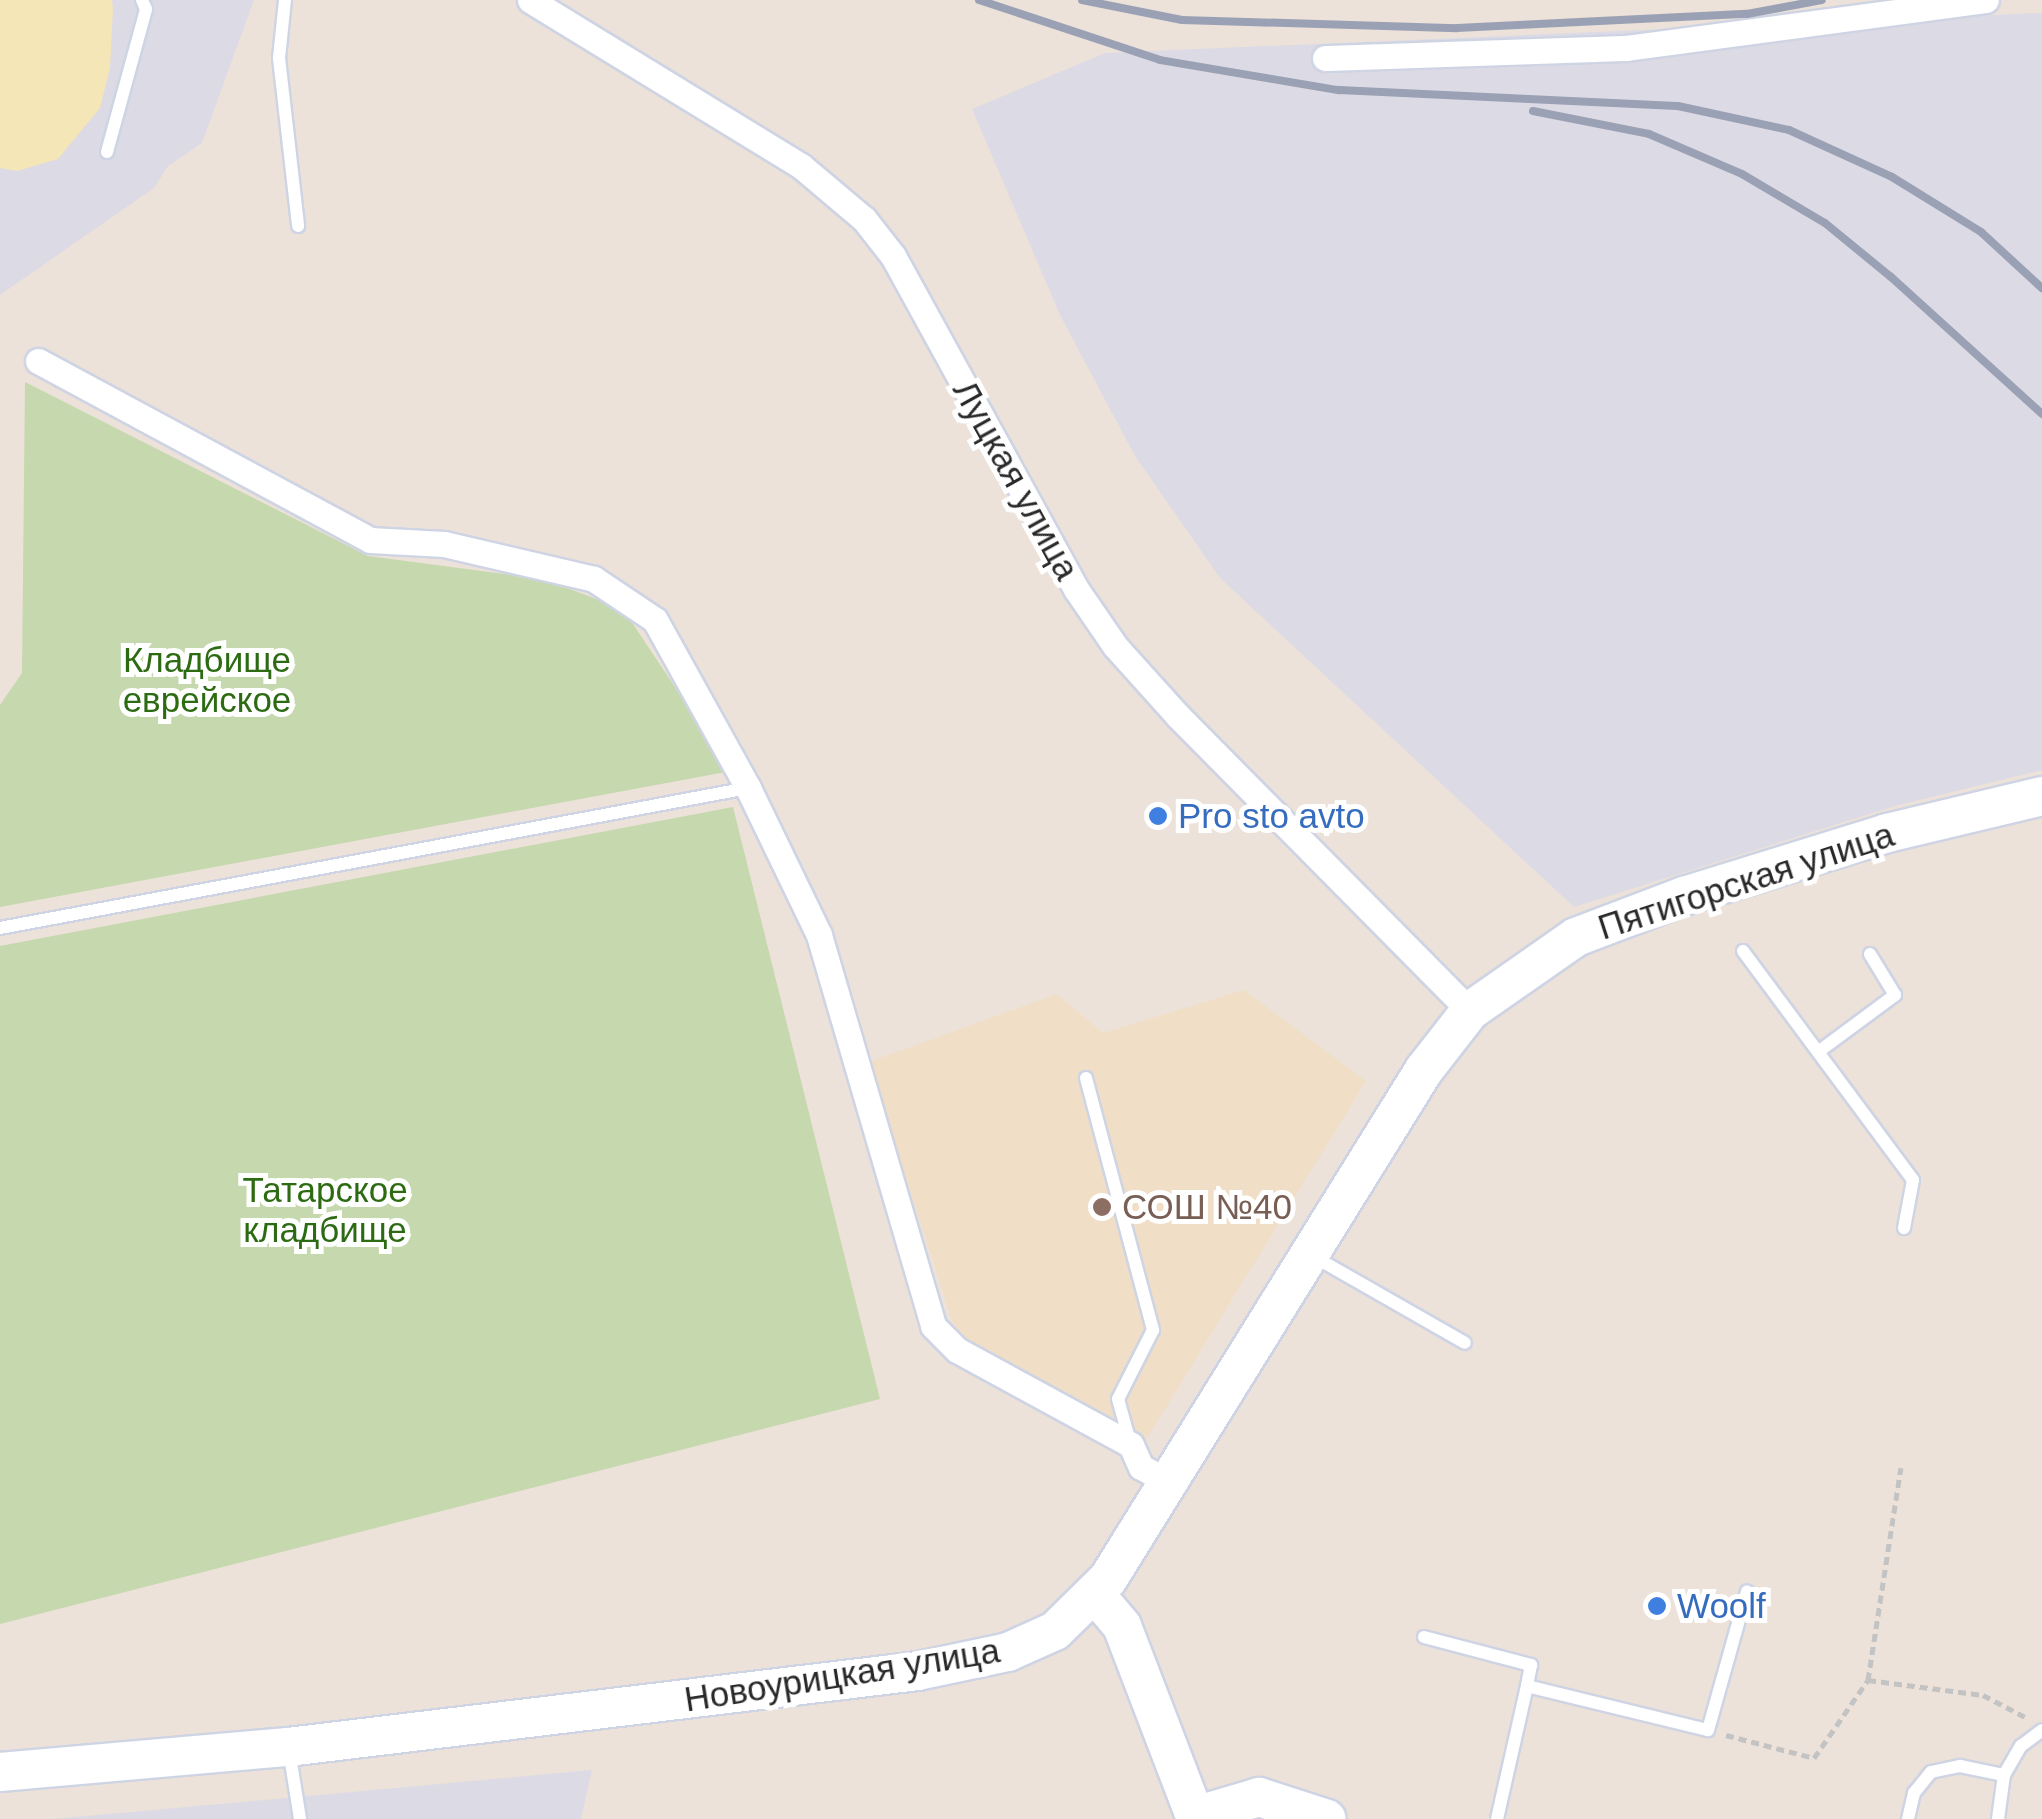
<!DOCTYPE html>
<html>
<head>
<meta charset="utf-8">
<style>
	body { margin:0 }
	#map { position:relative; width:2042px; height:1819px; overflow:hidden; background:#ece2d9; font-family:Helvetica,sans-serif }
	div>[style] { position:absolute }
	[style*='--x'] { left:calc(var(--x)*1px); top:calc(var(--y)*1px); width:calc(var(--w)*1px); rotate:calc(var(--a)*1deg) }
	.industrial>* { inset:0; background:#dcdae4 }
	.education>* { inset:0; background:#f0dfc6 }
	.sand>* { inset:0; background:#f5e6b8 }
	.cemetery>* { inset:0; background:#c6d8ae }
	.path>* { height:5px; margin-top:-2.5px; transform-origin:0; background:repeating-linear-gradient(90deg,#c3c3c3 0 8px,transparent 0 13px) }
	.roads { filter:drop-shadow(2px 0 #ced4e3) drop-shadow(-2px 0 #ced4e3) drop-shadow(0 2px #ced4e3) drop-shadow(0 -2px #ced4e3) }
	.service>* { height:12px; margin:-6px; padding:0 6px; transform-origin:6px; border-radius:6px; background:#fff }
	.minor>* { height:25px; margin:-12.5px; padding:0 12.5px; transform-origin:12.5px; border-radius:12.5px; background:#fff }
	.secondary>* { height:38px; margin:-19px; padding:0 19px; transform-origin:19px; border-radius:19px; background:#fff }
	.rail>* { height:8px; margin:-4px; padding:0 4px; transform-origin:4px; border-radius:4px; background:#9ba1b5 }
	.dots>* { width:28px; height:28px; translate:-50% -50%; box-sizing:border-box; border:5px solid #fff; border-radius:50% }
	span { translate:-50% -50%; white-space:nowrap; text-align:center; line-height:1.15; -webkit-text-stroke:10px #fff; paint-order:stroke }
	.street-label { font-size:35px; color:#292929 }
	.park-label { font-size:35px; color:#2d6b13 }
	.shop-label { font-size:35px; color:#366cbe }
	.left { translate:0 -50%; text-align:left }
	.education-label { font-size:35px; color:#785e54 }
</style>
</head>
<body>
<div id="map">
	<div class="industrial">
		<div style="clip-path:polygon(0 0,254px 0,202px 143px,168px 166px,154px 188px,0 295px)"></div>
		<div style="clip-path:polygon(2042px 13px,2042px 770px,1895px 806px,1574px 907px,1220px 578px,1135px 456px,1060px 315px,972px 109px,1105px 53px)"></div>
		<div style="clip-path:polygon(592px 1770px,581px 1819px,53px 1819px,297px 1797px)"></div>
	</div>
	<div class="education">
		<div style="clip-path:polygon(1244px 990px,1366px 1081px,1146px 1440px,956px 1333px,869px 1062px,1057px 994px,1103px 1033px)"></div>
	</div>
	<div class="sand">
		<div style="clip-path:polygon(0 0,112px 0,113px 9px,110px 68px,100px 108px,58px 159px,17px 171px,0 168px)"></div>
	</div>
	<div class="cemetery">
		<div style="clip-path:polygon(25px 382px,368px 556px,543px 579px,623px 609px,731px 771px,0 907px,0 705px,22px 673px)"></div>
		<div style="clip-path:polygon(733px 807px,880px 1399px,0 1624px,0 946px)"></div>
	</div>
	<div class="path">
		<div style="--x:1868;--y:1680;--w:215;--a:-81.2"></div>
		<div style="--x:1726;--y:1735;--w:91;--a:14.6"></div>
		<div style="--x:1814;--y:1758;--w:95;--a:-55.3"></div>
		<div style="--x:1868;--y:1680;--w:116;--a:7.4"></div>
		<div style="--x:1983;--y:1695;--w:47;--a:27.6"></div>
	</div>
	<div class="roads">
		<div class="service">
			<div style="--x:285;--y:0;--w:58;--a:95.9"></div>
			<div style="--x:279;--y:58;--w:169;--a:83.5"></div>
			<div style="--x:107;--y:152;--w:148;--a:-74.7"></div>
			<div style="--x:146;--y:9;--w:10;--a:-114"></div>
			<div style="--x:0;--y:928;--w:761;--a:-10.6"></div>
			<div style="--x:1743;--y:951;--w:285;--a:53.4"></div>
			<div style="--x:1913;--y:1180;--w:49;--a:100.6"></div>
			<div style="--x:1818;--y:1052;--w:96;--a:-36.5"></div>
			<div style="--x:1895;--y:995;--w:48;--a:-121.4"></div>
			<div style="--x:1086;--y:1078;--w:261;--a:75.1"></div>
			<div style="--x:1153;--y:1330;--w:77;--a:116.9"></div>
			<div style="--x:1118;--y:1399;--w:45;--a:74.4"></div>
			<div style="--x:1311;--y:1255;--w:177;--a:29.7"></div>
			<div style="--x:1424;--y:1637;--w:111;--a:14.7"></div>
			<div style="--x:1531;--y:1665;--w:21;--a:101"></div>
			<div style="--x:289;--y:1750;--w:70;--a:80.9"></div>
			<div style="--x:2004;--y:1775;--w:34;--a:-60"></div>
			<div style="--x:2021;--y:1746;--w:26;--a:-37"></div>
			<div style="--x:1497;--y:1819;--w:136;--a:-77.3"></div>
			<div style="--x:1527;--y:1686;--w:186;--a:13.7"></div>
			<div style="--x:1708;--y:1730;--w:144;--a:-74.3"></div>
			<div style="--x:1908;--y:1819;--w:27;--a:-77"></div>
			<div style="--x:1914;--y:1793;--w:27;--a:-51"></div>
			<div style="--x:1931;--y:1772;--w:30;--a:-12"></div>
			<div style="--x:1960;--y:1766;--w:45;--a:11.6"></div>
			<div style="--x:2004;--y:1775;--w:44;--a:97.8"></div>
		</div>
		<div class="minor">
			<div style="--x:530;--y:0;--w:318;--a:31.5"></div>
			<div style="--x:801;--y:166;--w:82;--a:40.1"></div>
			<div style="--x:864;--y:219;--w:47;--a:51.9"></div>
			<div style="--x:893;--y:256;--w:380;--a:61.2"></div>
			<div style="--x:1076;--y:589;--w:69;--a:55.6"></div>
			<div style="--x:1115;--y:646;--w:94;--a:48"></div>
			<div style="--x:1178;--y:716;--w:415;--a:45.3"></div>
			<div style="--x:1325;--y:58;--w:301;--a:-1.9"></div>
			<div style="--x:1626;--y:48;--w:363;--a:-7.6"></div>
			<div style="--x:38;--y:361;--w:377;--a:28.3"></div>
			<div style="--x:370;--y:540;--w:74;--a:3.1"></div>
			<div style="--x:444;--y:544;--w:154;--a:13.1"></div>
			<div style="--x:594;--y:579;--w:73;--a:33.9"></div>
			<div style="--x:655;--y:620;--w:192;--a:61"></div>
			<div style="--x:748;--y:788;--w:163;--a:64.2"></div>
			<div style="--x:819;--y:935;--w:407;--a:73.7"></div>
			<div style="--x:933;--y:1326;--w:34;--a:45"></div>
			<div style="--x:957;--y:1350;--w:198;--a:28.6"></div>
			<div style="--x:1131;--y:1445;--w:24;--a:66"></div>
			<div style="--x:1141;--y:1467;--w:34;--a:28"></div>
		</div>
		<div class="secondary">
			<div style="--x:1095;--y:1594;--w:42;--a:49.8"></div>
			<div style="--x:1122;--y:1626;--w:204;--a:69"></div>
			<div style="--x:1195;--y:1816;--w:67;--a:-16.5"></div>
			<div style="--x:1259;--y:1797;--w:71;--a:17.9"></div>
			<div style="--x:0;--y:1772;--w:289;--a:-5"></div>
			<div style="--x:288;--y:1747;--w:635;--a:-6.88"></div>
			<div style="--x:918;--y:1671;--w:92;--a:-11.9"></div>
			<div style="--x:1008;--y:1652;--w:51;--a:-24.1"></div>
			<div style="--x:1055;--y:1631;--w:74;--a:-44.5"></div>
			<div style="--x:1108;--y:1579;--w:599;--a:-58.17"></div>
			<div style="--x:1424;--y:1070;--w:75;--a:-52.1"></div>
			<div style="--x:1470;--y:1011;--w:129;--a:-34.9"></div>
			<div style="--x:1576;--y:937;--w:116;--a:-20.8"></div>
			<div style="--x:1684;--y:896;--w:213;--a:-17.2"></div>
			<div style="--x:1887;--y:833;--w:159;--a:-13.4"></div>
		</div>
	</div>
	<div class="rail">
		<div style="--x:979;--y:0;--w:191;--a:18.3"></div>
		<div style="--x:1160;--y:60;--w:181;--a:9.6"></div>
		<div style="--x:1338;--y:90;--w:340;--a:2.7"></div>
		<div style="--x:1678;--y:106;--w:114;--a:12.2"></div>
		<div style="--x:1789;--y:130;--w:113;--a:24.5"></div>
		<div style="--x:1892;--y:177;--w:105;--a:31.7"></div>
		<div style="--x:1981;--y:232;--w:83;--a:42.6"></div>
		<div style="--x:1082;--y:0;--w:102;--a:11.3"></div>
		<div style="--x:1182;--y:20;--w:275;--a:1.7"></div>
		<div style="--x:1457;--y:28;--w:290;--a:-2.8"></div>
		<div style="--x:1747;--y:14;--w:76;--a:-10.6"></div>
		<div style="--x:1533;--y:111;--w:118;--a:11.2"></div>
		<div style="--x:1649;--y:134;--w:101;--a:23.3"></div>
		<div style="--x:1742;--y:174;--w:96;--a:30.6"></div>
		<div style="--x:1825;--y:223;--w:85;--a:39.3"></div>
		<div style="--x:1891;--y:277;--w:204;--a:42.2"></div>
	</div>
	<div class="dots">
		<div style="left:1158px;top:816px;background:#3f7fe0"></div>
		<div style="left:1102px;top:1207px;background:#8d6e63"></div>
		<div style="left:1657px;top:1606px;background:#3f7fe0"></div>
	</div>
	<div class="street-label">
		<span style="left:1016px;top:480px;rotate:61deg">Луцкая улица</span>
		<span style="left:1746px;top:881px;rotate:-18deg">Пятигорская улица</span>
		<span style="left:842px;top:1675px;rotate:-9deg">Новоурицкая улица</span>
	</div>
	<div class="park-label">
		<span style="left:207px;top:680px">Кладбище<br>еврейское</span>
		<span style="left:325px;top:1210px">Татарское<br>кладбище</span>
	</div>
	<div class="shop-label">
		<span class="left" style="left:1178px;top:816px">Pro sto avto</span>
		<span class="left" style="left:1677px;top:1606px">Woolf</span>
	</div>
	<div class="education-label">
		<span class="left" style="left:1122px;top:1207px">СОШ №40</span>
	</div>
</div>
</body>
</html>
